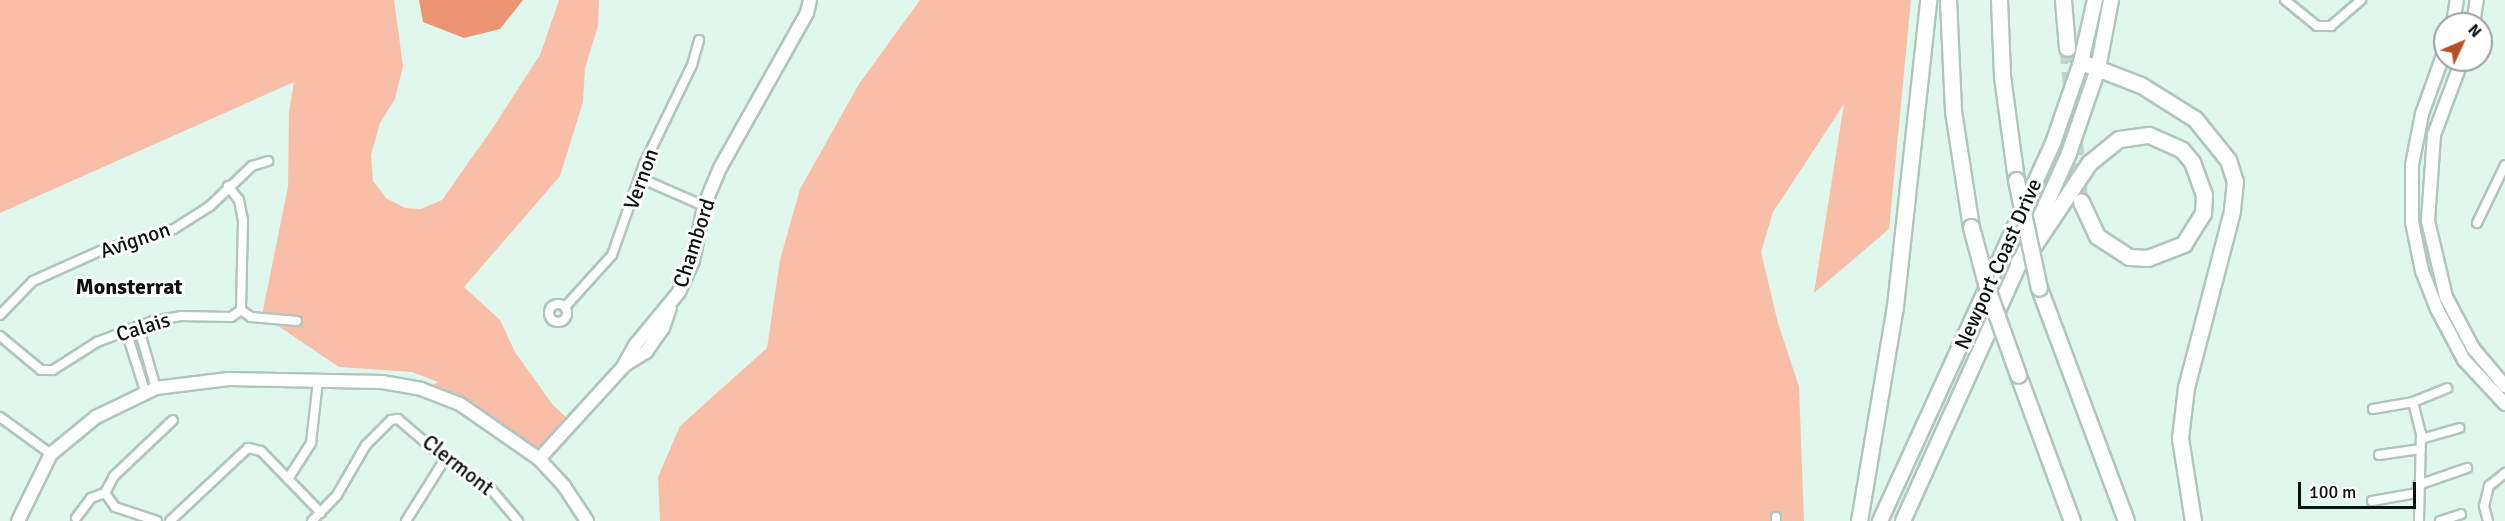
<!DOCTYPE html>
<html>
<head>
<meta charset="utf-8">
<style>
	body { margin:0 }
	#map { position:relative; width:2505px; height:521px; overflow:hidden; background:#e0f7ed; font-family:Signika,sans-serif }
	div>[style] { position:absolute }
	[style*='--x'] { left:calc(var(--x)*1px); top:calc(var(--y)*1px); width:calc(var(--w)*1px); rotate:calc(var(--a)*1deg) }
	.green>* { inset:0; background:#f9bea7 }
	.water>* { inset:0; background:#ed9472 }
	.highway-tunnel>* { height:15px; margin-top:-7.5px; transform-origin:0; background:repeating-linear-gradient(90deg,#c0d5cc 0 15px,transparent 0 23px) }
	.roads { filter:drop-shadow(2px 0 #b0c6bd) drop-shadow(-2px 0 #b0c6bd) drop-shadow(0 2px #b0c6bd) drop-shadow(0 -2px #b0c6bd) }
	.street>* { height:8px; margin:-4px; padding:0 4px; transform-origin:4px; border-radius:4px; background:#fff }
	.street>.ring { margin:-4px; padding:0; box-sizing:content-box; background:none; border:8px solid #fff; border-radius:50% }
	.secondary>* { height:12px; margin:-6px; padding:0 6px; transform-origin:6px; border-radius:6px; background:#fff }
	.primary>* { height:14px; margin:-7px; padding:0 7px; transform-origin:7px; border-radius:7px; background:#fff }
	.highway>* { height:15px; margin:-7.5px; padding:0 7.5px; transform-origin:7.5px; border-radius:7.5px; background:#fff }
	.bridges { filter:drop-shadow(2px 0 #b0c6bd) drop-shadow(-2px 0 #b0c6bd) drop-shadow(0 2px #b0c6bd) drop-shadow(0 -2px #b0c6bd) }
	.highway-bridge>* { height:15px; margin:-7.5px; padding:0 7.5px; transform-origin:7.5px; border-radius:7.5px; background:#fff }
	span { translate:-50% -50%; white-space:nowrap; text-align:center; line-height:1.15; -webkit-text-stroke:6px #fff; paint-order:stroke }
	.street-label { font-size:21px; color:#0a120f }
	.neighbourhood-label { font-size:22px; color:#0a120f; font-weight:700 }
	.north { position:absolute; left:2433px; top:12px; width:60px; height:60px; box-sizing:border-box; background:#fff; border:2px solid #9da09f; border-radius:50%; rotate:46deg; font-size:16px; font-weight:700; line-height:24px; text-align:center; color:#0a120f }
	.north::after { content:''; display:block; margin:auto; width:21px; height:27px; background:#b75125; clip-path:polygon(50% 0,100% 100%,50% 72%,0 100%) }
	.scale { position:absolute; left:2298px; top:482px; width:118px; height:27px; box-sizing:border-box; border:3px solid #0a120f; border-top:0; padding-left:8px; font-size:18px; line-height:21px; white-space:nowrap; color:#0a120f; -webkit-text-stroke:4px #fff; paint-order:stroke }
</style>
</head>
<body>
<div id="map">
	<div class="green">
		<div style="clip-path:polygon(0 0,394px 0,403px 66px,395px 99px,380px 123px,371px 155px,373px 181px,386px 198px,405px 208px,421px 209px,442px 200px,490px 132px,540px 55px,559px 0,599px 0,598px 26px,585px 68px,583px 102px,560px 176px,464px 287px,500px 320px,515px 352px,552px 404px,568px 419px,537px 451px,471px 403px,431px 386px,438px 382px,412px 372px,339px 367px,262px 315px,288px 187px,289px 111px,294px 82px,0 213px)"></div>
		<div style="clip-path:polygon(920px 0,1911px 0,1889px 229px,1814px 293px,1844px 104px,1773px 212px,1761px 252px,1778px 323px,1799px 387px,1804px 521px,660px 521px,658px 477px,680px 426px,767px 348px,780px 260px,800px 189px,859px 84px)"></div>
	</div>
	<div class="water">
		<div style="clip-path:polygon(419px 0,523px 0,500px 29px,464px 38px,423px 22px)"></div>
	</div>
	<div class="highway-tunnel">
		<div style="--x:2067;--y:48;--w:155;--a:84.8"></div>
	</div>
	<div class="roads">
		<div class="street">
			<div style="--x:2285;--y:0;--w:41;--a:39.1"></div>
			<div style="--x:2317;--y:26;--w:14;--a:0"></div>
			<div style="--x:2331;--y:26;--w:40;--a:-41"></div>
			<div style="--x:640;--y:178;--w:70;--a:23.6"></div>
			<div style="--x:228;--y:186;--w:18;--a:52"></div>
			<div style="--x:239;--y:200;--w:20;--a:79"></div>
			<div style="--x:243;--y:220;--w:90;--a:91.3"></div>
			<div style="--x:2477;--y:223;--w:64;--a:-64.2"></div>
			<div class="ring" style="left:549px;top:304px;width:10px;height:10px"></div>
			<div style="--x:565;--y:307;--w:70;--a:-47.9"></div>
			<div style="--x:612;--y:255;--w:96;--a:-70.6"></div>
			<div style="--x:644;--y:164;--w:110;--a:-64.1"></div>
			<div style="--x:692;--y:65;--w:26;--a:-74"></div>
			<div style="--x:241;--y:310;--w:12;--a:35"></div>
			<div style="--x:251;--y:317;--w:46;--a:5"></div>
			<div style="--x:0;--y:315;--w:47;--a:-45.9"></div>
			<div style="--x:33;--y:281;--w:73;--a:-24.1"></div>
			<div style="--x:100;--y:251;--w:77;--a:-16.6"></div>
			<div style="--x:174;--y:229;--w:43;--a:-32.6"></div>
			<div style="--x:210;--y:206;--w:58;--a:-43.6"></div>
			<div style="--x:252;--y:166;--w:17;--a:-17"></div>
			<div style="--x:138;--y:326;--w:65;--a:73.8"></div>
			<div style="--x:126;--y:331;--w:63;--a:72.4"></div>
			<div style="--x:0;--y:336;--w:53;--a:39.7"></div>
			<div style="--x:41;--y:370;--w:12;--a:0"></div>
			<div style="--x:53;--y:370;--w:52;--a:-32.5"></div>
			<div style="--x:97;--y:342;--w:60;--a:-20.6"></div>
			<div style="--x:153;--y:321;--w:28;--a:-10"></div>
			<div style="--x:181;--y:316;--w:50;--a:1.1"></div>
			<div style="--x:231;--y:317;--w:12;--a:-35"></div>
			<div style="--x:2413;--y:402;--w:32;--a:76"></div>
			<div style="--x:2421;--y:433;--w:88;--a:91.3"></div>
			<div style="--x:2373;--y:409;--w:41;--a:-9.9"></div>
			<div style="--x:2413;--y:402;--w:37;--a:-22"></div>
			<div style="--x:0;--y:417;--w:63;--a:36"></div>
			<div style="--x:2421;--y:439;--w:40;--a:-16"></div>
			<div style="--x:2379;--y:455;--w:42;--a:-8.1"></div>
			<div style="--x:288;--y:479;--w:43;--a:-57.4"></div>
			<div style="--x:311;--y:443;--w:62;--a:-83.6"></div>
			<div style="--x:2418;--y:485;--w:52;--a:-19.1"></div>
			<div style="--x:105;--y:493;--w:19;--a:-62"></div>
			<div style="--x:114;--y:476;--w:81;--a:-43.5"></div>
			<div style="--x:105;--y:493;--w:17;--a:54"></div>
			<div style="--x:115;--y:507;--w:44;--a:18.4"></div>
			<div style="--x:2372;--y:501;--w:46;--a:-10.1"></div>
			<div style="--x:76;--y:518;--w:25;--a:-53"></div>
			<div style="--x:91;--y:498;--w:15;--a:-20"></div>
			<div style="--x:170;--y:521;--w:107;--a:-43.1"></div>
			<div style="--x:248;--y:448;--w:13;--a:13"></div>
			<div style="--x:261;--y:451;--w:86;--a:45.9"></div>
			<div style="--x:312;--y:521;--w:36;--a:-46"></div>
			<div style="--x:337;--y:495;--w:58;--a:-59.9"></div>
			<div style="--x:366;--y:445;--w:35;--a:-45"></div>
			<div style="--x:391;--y:420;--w:7;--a:-8"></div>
			<div style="--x:398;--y:419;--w:62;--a:40.4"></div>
			<div style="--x:445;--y:459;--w:55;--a:33.1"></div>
			<div style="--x:491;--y:489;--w:42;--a:49.8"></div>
			<div style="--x:406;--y:521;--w:73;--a:-57.8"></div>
			<div style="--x:1776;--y:521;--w:4;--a:-90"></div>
			<div style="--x:2440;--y:521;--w:22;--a:-18"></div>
			<div style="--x:2488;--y:521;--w:16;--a:-105"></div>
			<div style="--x:2484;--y:506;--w:21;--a:-76"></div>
			<div style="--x:2489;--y:486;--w:21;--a:-39"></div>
		</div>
		<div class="secondary">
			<div style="--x:2453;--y:24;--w:24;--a:-81"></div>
			<div style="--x:2473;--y:24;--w:24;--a:-81"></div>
			<div style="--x:2445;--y:50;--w:68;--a:109.8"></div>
			<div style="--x:2422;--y:114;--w:52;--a:101.1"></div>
			<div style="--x:2412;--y:165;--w:57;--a:90"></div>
			<div style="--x:2412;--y:222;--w:50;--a:78.5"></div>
			<div style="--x:2422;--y:271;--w:41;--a:68.5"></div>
			<div style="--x:2437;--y:309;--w:58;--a:62.1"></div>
			<div style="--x:2464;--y:360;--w:60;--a:47"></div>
			<div style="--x:2462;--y:60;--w:80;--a:110.5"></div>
			<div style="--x:2434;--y:135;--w:86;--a:94"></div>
			<div style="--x:2428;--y:221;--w:78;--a:76.7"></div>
			<div style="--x:2446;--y:297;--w:58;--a:62.1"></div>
			<div style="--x:2473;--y:348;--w:50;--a:49.9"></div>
			<div style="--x:625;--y:365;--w:25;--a:-32"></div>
			<div style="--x:646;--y:352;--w:29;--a:-55"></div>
			<div style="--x:663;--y:328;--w:21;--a:-71"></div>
			<div style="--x:539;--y:459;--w:125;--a:-47.6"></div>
			<div style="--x:623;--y:367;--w:26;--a:-61"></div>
			<div style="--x:636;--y:344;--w:67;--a:-50.4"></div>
			<div style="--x:679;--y:292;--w:34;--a:-66"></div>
			<div style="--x:693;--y:261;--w:56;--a:-78.7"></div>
			<div style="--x:704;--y:206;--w:41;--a:-67.2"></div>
			<div style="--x:720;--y:168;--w:178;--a:-60.7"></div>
			<div style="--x:807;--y:13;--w:13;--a:-77"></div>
			<div style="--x:18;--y:521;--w:75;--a:-63.8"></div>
			<div style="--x:51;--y:454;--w:58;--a:-39.4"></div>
			<div style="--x:96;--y:417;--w:67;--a:-25.8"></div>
			<div style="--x:156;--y:388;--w:73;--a:-7.1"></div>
			<div style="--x:228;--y:379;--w:154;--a:1.1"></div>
			<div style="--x:382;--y:382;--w:40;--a:10"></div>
			<div style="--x:421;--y:389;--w:42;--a:21"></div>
			<div style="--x:460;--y:404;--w:96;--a:34.8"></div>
			<div style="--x:539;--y:459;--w:37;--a:47"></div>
			<div style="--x:564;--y:486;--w:42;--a:56.7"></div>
		</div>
		<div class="primary">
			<div style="--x:1880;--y:521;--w:416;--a:-65.4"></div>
			<div style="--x:2053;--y:143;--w:86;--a:-70.9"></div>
			<div style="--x:2081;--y:62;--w:64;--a:-77.3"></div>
			<div style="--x:1903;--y:521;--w:404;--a:-65.7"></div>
			<div style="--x:2069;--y:153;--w:89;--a:-71"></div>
			<div style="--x:2098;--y:69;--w:70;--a:-79.3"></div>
		</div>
		<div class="highway">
			<div style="--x:1948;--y:0;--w:111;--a:87.4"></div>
			<div style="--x:1953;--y:111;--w:117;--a:81.2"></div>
			<div style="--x:1999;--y:0;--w:76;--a:87.7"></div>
			<div style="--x:2002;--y:76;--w:105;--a:82.3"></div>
			<div style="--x:2063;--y:0;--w:48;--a:85.2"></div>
			<div style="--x:2081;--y:62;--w:64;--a:21"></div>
			<div style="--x:2141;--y:85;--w:64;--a:32.2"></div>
			<div style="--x:2195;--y:119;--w:53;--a:51.2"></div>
			<div style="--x:2228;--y:160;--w:22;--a:72"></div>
			<div style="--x:2235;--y:181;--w:30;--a:96"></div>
			<div style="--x:2232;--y:211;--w:182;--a:104.6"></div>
			<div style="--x:2186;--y:387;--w:51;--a:96.7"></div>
			<div style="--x:2180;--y:438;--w:84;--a:81.1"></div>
			<div style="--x:2018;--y:262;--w:23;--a:-47"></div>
			<div style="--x:2034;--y:245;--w:99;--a:-56.1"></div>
			<div style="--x:2089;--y:163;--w:38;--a:-39"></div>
			<div style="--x:2119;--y:139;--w:30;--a:-8"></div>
			<div style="--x:2149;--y:135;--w:36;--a:24"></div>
			<div style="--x:2182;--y:150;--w:16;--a:50"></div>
			<div style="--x:2192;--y:162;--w:35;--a:70"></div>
			<div style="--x:2204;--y:195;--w:18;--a:93"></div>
			<div style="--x:2203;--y:213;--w:36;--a:122"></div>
			<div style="--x:2184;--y:244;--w:39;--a:159"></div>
			<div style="--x:2148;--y:258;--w:19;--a:-177"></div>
			<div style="--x:2129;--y:257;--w:38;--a:-147"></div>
			<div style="--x:2097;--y:236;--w:38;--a:-115"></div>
			<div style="--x:2039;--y:288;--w:249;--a:69.5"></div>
			<div style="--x:2018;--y:375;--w:156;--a:69.7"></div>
			<div style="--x:1859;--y:521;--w:218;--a:-80.5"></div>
			<div style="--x:1895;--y:306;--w:308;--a:-83.8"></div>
		</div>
	</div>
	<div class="bridges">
		<div class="highway-bridge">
			<div style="--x:2016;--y:180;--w:110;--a:78"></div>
			<div style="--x:1971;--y:227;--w:66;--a:75.1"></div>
			<div style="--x:1988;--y:291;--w:89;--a:70.3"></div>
		</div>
	</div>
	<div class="street-label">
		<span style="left:641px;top:179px;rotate:-70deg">Vernon</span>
		<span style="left:135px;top:240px;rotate:-19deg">Avignon</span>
		<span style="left:694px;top:243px;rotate:-72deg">Chambord</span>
		<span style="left:1998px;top:264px;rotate:-66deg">Newport Coast Drive</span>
		<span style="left:143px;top:327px;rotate:-17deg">Calais</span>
		<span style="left:458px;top:465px;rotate:38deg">Clermont</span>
	</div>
	<div class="neighbourhood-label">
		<span style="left:129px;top:287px">Monsterrat</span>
	</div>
	<div class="north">N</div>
	<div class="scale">100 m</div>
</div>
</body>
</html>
